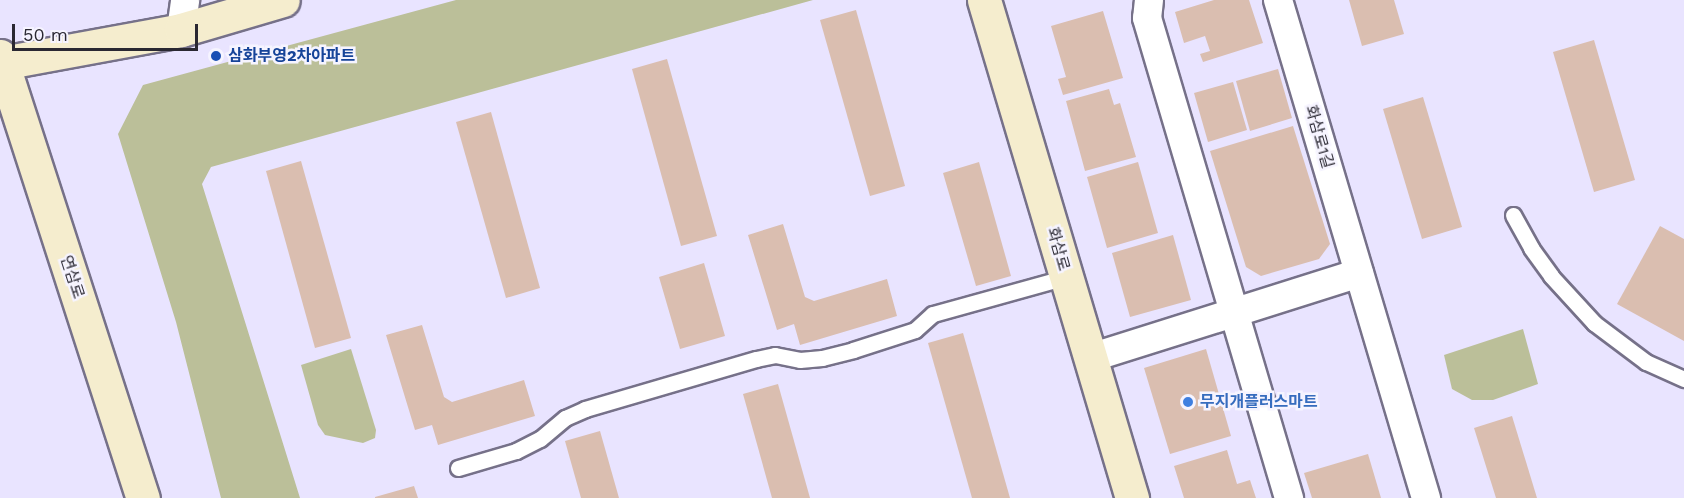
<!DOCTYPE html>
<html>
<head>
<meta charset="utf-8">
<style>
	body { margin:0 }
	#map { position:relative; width:1684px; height:498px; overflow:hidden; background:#e9e4ff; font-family:"Work Sans","Noto Sans KR",sans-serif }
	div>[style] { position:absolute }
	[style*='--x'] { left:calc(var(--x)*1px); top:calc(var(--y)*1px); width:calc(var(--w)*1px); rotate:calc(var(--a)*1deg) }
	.green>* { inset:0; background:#bbbf99 }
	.building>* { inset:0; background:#dabeb0 }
	.roads { filter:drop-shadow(2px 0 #767189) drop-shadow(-2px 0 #767189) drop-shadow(0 2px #767189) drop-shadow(0 -2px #767189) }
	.lane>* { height:15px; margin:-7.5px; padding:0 7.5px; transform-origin:7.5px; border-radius:7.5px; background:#fff }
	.street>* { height:28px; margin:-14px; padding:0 14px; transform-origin:14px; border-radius:14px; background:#fff }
	.secondary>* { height:33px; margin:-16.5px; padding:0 16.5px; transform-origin:16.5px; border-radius:16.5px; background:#f5edce }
	.dots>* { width:16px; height:16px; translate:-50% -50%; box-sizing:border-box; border:3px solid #f6f4ff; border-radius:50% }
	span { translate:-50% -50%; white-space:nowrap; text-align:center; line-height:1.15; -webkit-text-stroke:5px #f6f4ff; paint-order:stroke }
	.transit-label { font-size:16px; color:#164399; font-weight:700 }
	.left { translate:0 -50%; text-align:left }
	.street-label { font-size:16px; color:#2a2832 }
	.shop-label { font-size:16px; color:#366cbe; font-weight:700 }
	.scale { position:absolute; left:12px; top:24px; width:186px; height:27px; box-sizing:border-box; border:3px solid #2a2832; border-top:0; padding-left:8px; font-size:18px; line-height:21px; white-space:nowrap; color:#2a2832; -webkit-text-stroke:4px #f6f4ff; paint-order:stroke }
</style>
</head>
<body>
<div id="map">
	<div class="green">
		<div style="clip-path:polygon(456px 0,813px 0,211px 167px,202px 184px,300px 498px,221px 498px,176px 322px,118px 134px,143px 85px)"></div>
		<div style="clip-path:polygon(1523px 329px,1538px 384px,1493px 400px,1472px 400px,1452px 389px,1444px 355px)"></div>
		<div style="clip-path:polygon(351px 349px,376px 430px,375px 438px,363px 443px,325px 435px,318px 425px,301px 365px)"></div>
	</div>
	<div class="building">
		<div style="clip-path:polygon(1214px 0,1249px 0,1263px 43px,1203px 62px,1200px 54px,1210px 51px,1205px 36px,1184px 43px,1175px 12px)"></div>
		<div style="clip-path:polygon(1349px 0,1394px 0,1404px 34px,1362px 46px)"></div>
		<div style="clip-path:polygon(856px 10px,905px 186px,870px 196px,820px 20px)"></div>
		<div style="clip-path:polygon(1103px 11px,1123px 78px,1063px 95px,1058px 79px,1066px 77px,1051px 26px)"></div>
		<div style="clip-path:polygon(1594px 40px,1635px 180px,1594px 192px,1553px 52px)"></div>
		<div style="clip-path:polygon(667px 59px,717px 236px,681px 246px,632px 69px)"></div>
		<div style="clip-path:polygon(1278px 69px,1292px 118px,1250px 131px,1236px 81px)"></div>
		<div style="clip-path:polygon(1233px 82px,1247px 130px,1208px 142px,1194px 93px)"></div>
		<div style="clip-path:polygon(1109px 89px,1114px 105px,1120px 103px,1136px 157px,1085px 171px,1066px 101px)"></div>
		<div style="clip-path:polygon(1423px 97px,1462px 227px,1422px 239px,1383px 109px)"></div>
		<div style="clip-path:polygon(491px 112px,540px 288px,506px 298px,456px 122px)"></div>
		<div style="clip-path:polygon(1293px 126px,1330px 244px,1319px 259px,1261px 276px,1246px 267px,1210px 151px)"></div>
		<div style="clip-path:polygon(301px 161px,351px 338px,315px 348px,266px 171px)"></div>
		<div style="clip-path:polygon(979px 162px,1011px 276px,976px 286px,943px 173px)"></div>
		<div style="clip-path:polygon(1138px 162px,1158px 233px,1107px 248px,1087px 177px)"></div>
		<div style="clip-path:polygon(783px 224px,805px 297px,814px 301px,887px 279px,897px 316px,800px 345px,794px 324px,777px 330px,748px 235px)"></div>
		<div style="clip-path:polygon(1660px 226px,1684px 239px,1684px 341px,1617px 304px)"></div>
		<div style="clip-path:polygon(1173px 235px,1191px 300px,1130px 317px,1112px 253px)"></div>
		<div style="clip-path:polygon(704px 263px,725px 336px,680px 349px,659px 277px)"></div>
		<div style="clip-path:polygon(422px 325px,444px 397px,452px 402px,524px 380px,535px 416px,438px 445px,432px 425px,415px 430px,386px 335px)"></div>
		<div style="clip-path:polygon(963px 333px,1010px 498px,972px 498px,928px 343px)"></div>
		<div style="clip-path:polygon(1206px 349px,1231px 436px,1170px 454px,1144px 368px)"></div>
		<div style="clip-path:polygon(778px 384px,810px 498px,772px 498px,743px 394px)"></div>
		<div style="clip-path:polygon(1512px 416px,1537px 498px,1496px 498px,1474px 428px)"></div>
		<div style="clip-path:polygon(600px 431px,619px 498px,581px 498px,565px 441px)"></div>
		<div style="clip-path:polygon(1227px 450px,1237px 484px,1250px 480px,1256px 498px,1184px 498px,1174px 466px)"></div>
		<div style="clip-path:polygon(1368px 454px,1381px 498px,1312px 498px,1304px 473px)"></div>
		<div style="clip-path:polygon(414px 486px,418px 498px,375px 498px,375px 497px)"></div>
	</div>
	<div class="roads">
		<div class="lane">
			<div style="--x:1513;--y:215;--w:38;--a:61"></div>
			<div style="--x:1531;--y:248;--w:34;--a:54"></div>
			<div style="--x:1551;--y:276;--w:64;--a:47.5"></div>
			<div style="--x:1594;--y:323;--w:65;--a:36.9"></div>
			<div style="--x:1646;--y:362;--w:42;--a:24.1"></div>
			<div style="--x:458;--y:468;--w:60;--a:-16.3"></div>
			<div style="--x:516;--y:451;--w:27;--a:-27"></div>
			<div style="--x:540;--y:439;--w:33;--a:-40"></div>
			<div style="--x:565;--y:418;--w:22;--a:-24"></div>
			<div style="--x:585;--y:409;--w:178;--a:-16.3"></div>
			<div style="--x:756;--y:359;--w:19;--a:-12"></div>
			<div style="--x:775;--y:355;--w:25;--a:11"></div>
			<div style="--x:800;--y:360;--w:22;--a:-5"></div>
			<div style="--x:822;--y:358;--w:32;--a:-14"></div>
			<div style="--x:853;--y:350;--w:65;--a:-17.9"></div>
			<div style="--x:915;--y:330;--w:24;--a:-42"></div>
			<div style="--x:933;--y:314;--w:138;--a:-15.5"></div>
		</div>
		<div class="street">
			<div style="--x:1149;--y:0;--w:18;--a:96"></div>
			<div style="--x:1147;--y:18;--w:501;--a:73.52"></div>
			<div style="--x:1278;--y:0;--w:520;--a:73.45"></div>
			<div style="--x:181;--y:30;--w:30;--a:-82"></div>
			<div style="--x:1090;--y:358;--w:282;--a:-17.5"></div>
		</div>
		<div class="secondary">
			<div style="--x:984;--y:0;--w:520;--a:73.45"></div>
			<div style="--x:0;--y:56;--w:465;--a:72.1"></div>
			<div style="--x:2;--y:63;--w:182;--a:-10.4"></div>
			<div style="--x:181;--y:30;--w:106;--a:-16.4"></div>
		</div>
	</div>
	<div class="dots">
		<div style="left:216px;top:56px;background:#1a4fb4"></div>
		<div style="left:1188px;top:402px;background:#3f7fe0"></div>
	</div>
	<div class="transit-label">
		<span class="left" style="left:228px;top:56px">삼화부영2차아파트</span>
	</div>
	<div class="street-label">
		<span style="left:1319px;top:137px;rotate:74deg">화삼로1길</span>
		<span style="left:1058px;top:249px;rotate:74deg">화삼로</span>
		<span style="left:72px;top:277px;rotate:72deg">연삼로</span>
	</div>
	<div class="shop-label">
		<span class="left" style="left:1200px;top:402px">무지개플러스마트</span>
	</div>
	<div class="scale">50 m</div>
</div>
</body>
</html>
